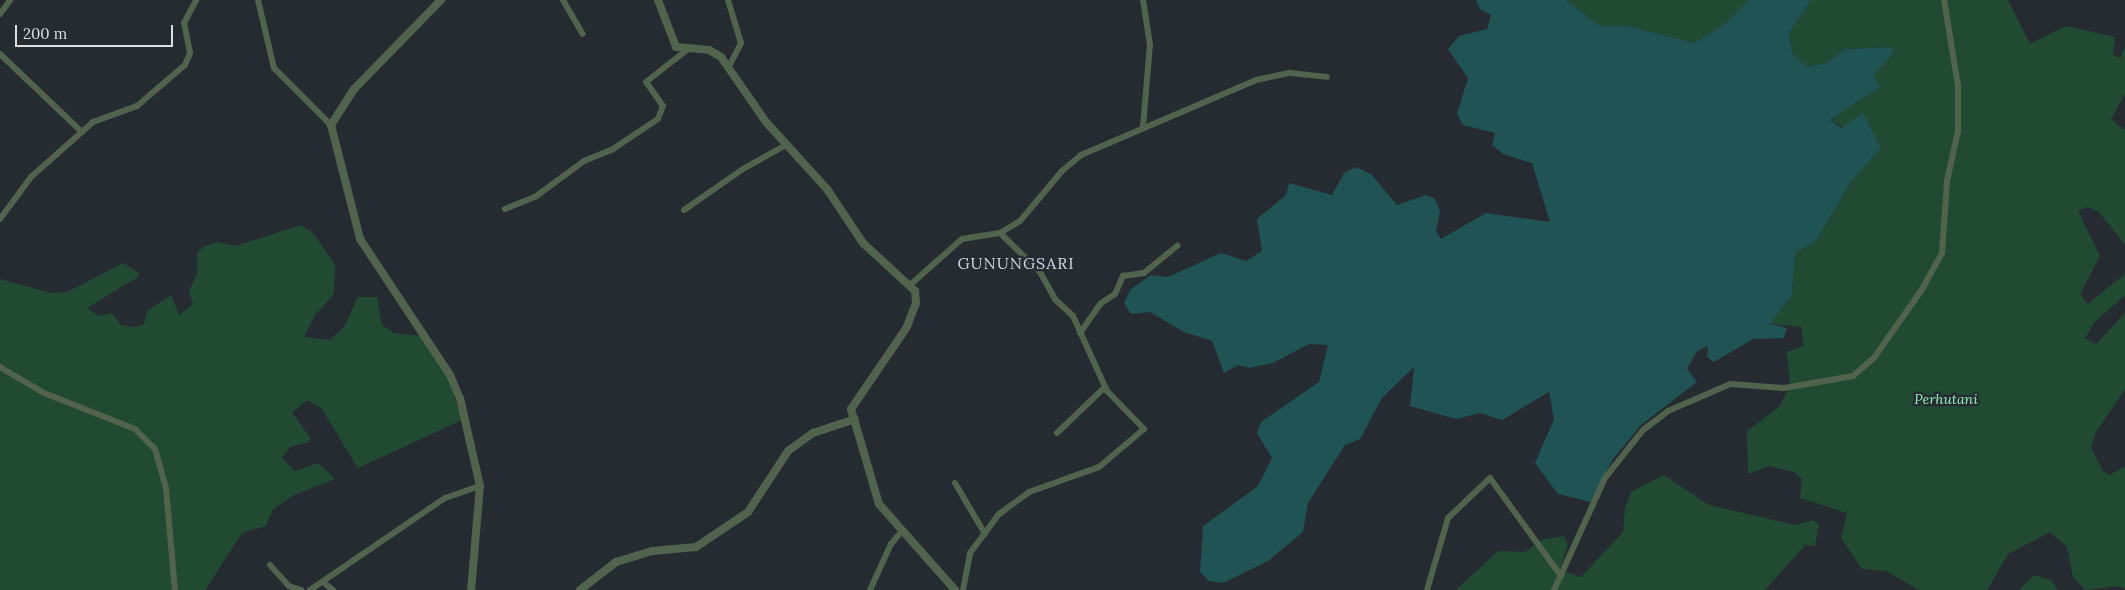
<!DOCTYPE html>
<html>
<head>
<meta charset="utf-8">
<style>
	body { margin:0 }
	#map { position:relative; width:2125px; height:590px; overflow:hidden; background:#252b30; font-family:Lora,serif }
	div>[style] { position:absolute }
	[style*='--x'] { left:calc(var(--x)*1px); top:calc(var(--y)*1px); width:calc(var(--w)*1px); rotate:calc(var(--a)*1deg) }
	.green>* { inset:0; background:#214a33 }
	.water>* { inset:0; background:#205354 }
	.minor>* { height:6px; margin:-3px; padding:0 3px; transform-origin:3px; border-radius:3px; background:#52634d }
	.tertiary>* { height:8px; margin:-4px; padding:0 4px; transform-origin:4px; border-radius:4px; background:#52634d }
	span { translate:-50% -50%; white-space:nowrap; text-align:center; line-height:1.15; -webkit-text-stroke:4.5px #252b30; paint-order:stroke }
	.park-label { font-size:14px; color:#94f2b9; font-style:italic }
	.quarter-label { font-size:16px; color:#d0d8df; letter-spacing:1px }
	.scale { position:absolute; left:15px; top:25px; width:158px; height:22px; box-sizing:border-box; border:2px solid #dbdfe2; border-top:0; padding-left:6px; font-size:15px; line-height:18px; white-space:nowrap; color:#dbdfe2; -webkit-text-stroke:4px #252b30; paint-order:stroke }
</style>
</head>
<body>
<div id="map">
	<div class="green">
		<div style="clip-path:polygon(1566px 0,1748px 0,1726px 23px,1694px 43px,1629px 26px,1600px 26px)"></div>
		<div style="clip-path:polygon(1811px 0,2008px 0,2030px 44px,2066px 26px,2115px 37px,2113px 55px,2120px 58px,2125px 47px,2125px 94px,2111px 119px,2125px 130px,2125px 245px,2099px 212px,2087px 207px,2078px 211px,2100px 256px,2080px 294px,2088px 304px,2125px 274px,2125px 295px,2094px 323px,2085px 338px,2096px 344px,2125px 313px,2125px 389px,2096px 432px,2091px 448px,2103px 471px,2110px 475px,2125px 466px,2125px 589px,2118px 586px,2085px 590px,2073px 577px,2067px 547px,2050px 532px,2008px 554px,1987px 590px,1919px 590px,1886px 571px,1862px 569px,1841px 538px,1847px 513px,1800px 498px,1802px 479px,1794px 472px,1769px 466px,1748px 474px,1747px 431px,1779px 407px,1790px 387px,1787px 352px,1804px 346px,1801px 327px,1770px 324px,1792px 295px,1795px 253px,1816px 241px,1851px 182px,1881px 148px,1830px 120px,1879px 88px,1872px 76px,1894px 52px,1891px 47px,1845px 49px,1826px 63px,1807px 67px,1792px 53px,1789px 33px)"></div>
		<div style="clip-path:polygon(301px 225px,313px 233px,335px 265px,334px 294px,315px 315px,304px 337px,330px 340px,344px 327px,358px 297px,377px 297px,382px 325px,394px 333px,423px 336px,446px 371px,462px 420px,358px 468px,321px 408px,307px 400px,292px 413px,310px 437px,309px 442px,290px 447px,282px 458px,295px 471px,318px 463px,335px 479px,294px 495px,273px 509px,266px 526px,242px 533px,205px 590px,0 590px,0 279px,51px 293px,67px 292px,123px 263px,139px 273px,138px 277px,87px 308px,99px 316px,112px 313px,121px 325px,135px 327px,144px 324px,147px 311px,171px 295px,179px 315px,193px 304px,189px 291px,197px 274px,197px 254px,203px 247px,217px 242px,236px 246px)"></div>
		<div style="clip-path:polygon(1664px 475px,1709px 505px,1795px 525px,1813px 520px,1819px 525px,1815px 546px,1805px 545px,1765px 590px,1456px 590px,1498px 551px,1525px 552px,1541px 540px,1564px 536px,1568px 544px,1560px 570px,1581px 577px,1623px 532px,1625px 508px,1631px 492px)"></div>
		<div style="clip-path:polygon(2034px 575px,2051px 580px,2058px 590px,2019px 590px)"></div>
	</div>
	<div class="water">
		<div style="clip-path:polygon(1476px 0,1566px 0,1600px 26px,1629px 26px,1694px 43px,1726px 23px,1748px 0,1811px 0,1789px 33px,1792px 53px,1807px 67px,1826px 63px,1845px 49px,1892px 47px,1894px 52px,1873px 76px,1880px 87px,1830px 120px,1841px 128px,1863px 113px,1881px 148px,1851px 182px,1816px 241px,1795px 253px,1792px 295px,1770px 324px,1787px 328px,1784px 338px,1753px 339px,1714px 362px,1707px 357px,1708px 346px,1697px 351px,1687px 369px,1697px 382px,1641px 425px,1613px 459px,1591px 502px,1558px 494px,1535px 463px,1554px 419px,1549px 392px,1502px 420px,1480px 413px,1456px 419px,1410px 406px,1414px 367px,1382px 398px,1360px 439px,1345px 445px,1308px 503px,1303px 532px,1268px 561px,1223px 583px,1209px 581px,1200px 572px,1203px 526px,1258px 486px,1272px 458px,1257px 433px,1261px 422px,1319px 382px,1328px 345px,1309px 344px,1273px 363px,1249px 368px,1238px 365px,1224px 373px,1212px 341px,1184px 332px,1150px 312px,1131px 314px,1124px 303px,1131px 289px,1151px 275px,1168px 277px,1221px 253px,1246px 261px,1262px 251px,1257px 219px,1286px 195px,1289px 183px,1332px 195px,1344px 173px,1356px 167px,1371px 174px,1397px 205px,1426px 195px,1435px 199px,1440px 211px,1436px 231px,1441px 239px,1486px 213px,1550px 222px,1532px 163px,1503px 154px,1492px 145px,1495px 133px,1463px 125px,1457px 114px,1468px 78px,1448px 49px,1459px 36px,1487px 29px,1491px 15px,1480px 9px)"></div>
	</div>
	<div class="minor">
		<div style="--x:258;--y:0;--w:70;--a:76.8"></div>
		<div style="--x:274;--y:68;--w:81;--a:45"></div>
		<div style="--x:563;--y:0;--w:39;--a:60"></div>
		<div style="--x:728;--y:0;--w:45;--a:73.2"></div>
		<div style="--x:741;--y:43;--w:27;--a:117"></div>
		<div style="--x:0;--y:14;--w:17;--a:-54"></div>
		<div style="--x:0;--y:54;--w:113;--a:43.6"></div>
		<div style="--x:1143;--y:126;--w:81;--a:-85.1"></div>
		<div style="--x:1150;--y:45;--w:46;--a:-98.8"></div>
		<div style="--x:505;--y:209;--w:32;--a:-22"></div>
		<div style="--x:535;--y:197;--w:61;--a:-36.3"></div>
		<div style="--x:584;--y:161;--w:31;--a:-22"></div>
		<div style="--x:613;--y:149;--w:54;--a:-33.7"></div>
		<div style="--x:658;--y:119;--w:14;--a:-69"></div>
		<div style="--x:663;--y:106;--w:29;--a:-125"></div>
		<div style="--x:646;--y:82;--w:52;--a:-38"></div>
		<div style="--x:684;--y:210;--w:72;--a:-34.8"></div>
		<div style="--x:743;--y:169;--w:49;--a:-29.2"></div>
		<div style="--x:0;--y:219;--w:52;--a:-53.6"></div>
		<div style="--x:31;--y:177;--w:83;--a:-41.6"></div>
		<div style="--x:93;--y:122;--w:47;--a:-20"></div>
		<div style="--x:137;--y:106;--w:63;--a:-40.5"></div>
		<div style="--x:185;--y:65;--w:13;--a:-67"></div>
		<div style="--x:190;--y:53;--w:31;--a:-101"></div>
		<div style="--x:184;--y:23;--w:26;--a:-62"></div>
		<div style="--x:911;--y:284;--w:68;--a:-41.4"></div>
		<div style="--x:962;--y:239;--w:38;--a:-9"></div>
		<div style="--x:1000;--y:233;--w:23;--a:-31"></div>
		<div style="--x:1020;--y:221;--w:65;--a:-50"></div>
		<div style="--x:1062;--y:171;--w:25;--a:-40"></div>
		<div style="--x:1081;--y:155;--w:190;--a:-23.2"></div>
		<div style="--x:1256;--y:80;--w:35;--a:-12"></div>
		<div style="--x:1290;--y:73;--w:37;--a:6"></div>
		<div style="--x:1080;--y:333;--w:35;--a:-55"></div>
		<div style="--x:1100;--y:304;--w:18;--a:-34"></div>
		<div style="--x:1115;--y:294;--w:20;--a:-66"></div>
		<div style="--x:1123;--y:276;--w:21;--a:-8"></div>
		<div style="--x:1144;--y:273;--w:43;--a:-39.3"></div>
		<div style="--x:0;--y:367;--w:51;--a:30.6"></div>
		<div style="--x:44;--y:393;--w:98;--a:21.6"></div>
		<div style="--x:135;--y:429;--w:28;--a:45"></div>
		<div style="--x:155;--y:449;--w:41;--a:74.2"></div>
		<div style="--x:166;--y:488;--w:102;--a:85"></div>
		<div style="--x:1057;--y:433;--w:66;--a:-43.8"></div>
		<div style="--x:955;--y:483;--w:59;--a:59.5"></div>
		<div style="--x:270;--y:565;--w:28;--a:48"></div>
		<div style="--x:289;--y:586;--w:13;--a:18"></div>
		<div style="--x:323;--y:582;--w:13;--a:39"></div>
		<div style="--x:310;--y:590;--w:163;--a:-34.3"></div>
		<div style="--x:445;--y:498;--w:37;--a:-19"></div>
		<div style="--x:870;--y:590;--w:51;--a:-65.5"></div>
		<div style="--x:891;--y:544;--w:16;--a:-50"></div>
		<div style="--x:963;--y:590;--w:38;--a:-79"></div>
		<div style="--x:970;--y:553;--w:49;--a:-53.4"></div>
		<div style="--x:999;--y:514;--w:37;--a:-36"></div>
		<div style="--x:1029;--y:492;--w:74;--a:-19.7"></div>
		<div style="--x:1099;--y:467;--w:59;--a:-40.2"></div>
		<div style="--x:1144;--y:429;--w:53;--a:-134.2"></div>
		<div style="--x:1107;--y:391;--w:82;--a:-114.4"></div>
		<div style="--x:1073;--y:316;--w:25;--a:-137"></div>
		<div style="--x:1055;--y:299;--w:31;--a:-119"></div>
		<div style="--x:1040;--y:272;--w:56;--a:-135.7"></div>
		<div style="--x:1427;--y:590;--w:75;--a:-73.7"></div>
		<div style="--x:1448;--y:518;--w:58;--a:-43.6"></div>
		<div style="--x:1490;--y:478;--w:121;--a:54.1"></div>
		<div style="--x:1554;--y:590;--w:123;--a:-65.5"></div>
		<div style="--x:1605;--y:478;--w:61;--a:-51.6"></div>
		<div style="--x:1643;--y:430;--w:31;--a:-37"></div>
		<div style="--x:1668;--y:411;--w:68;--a:-23.5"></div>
		<div style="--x:1730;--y:384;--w:54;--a:4.2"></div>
		<div style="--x:1784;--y:388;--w:70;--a:-9.9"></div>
		<div style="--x:1853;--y:376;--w:28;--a:-41"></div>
		<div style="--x:1874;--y:358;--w:82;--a:-55"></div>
		<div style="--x:1921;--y:291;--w:43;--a:-61.1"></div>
		<div style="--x:1942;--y:253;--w:72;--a:-86"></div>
		<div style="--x:1947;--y:181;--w:51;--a:-77.6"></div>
		<div style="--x:1958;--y:131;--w:45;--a:-90"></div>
		<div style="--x:1958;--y:86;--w:87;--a:-99.2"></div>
	</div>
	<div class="tertiary">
		<div style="--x:441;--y:0;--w:124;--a:134.3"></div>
		<div style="--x:354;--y:89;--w:43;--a:122.6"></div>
		<div style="--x:331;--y:125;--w:118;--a:75.7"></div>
		<div style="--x:360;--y:239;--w:163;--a:56.5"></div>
		<div style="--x:450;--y:375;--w:25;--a:67"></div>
		<div style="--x:460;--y:398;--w:90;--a:77.2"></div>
		<div style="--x:480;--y:486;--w:104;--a:94.9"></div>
		<div style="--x:658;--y:0;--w:50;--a:69"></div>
		<div style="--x:676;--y:47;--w:33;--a:5"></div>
		<div style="--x:709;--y:50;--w:14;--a:30"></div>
		<div style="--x:721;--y:57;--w:79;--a:55.3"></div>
		<div style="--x:766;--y:122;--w:91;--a:47.7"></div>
		<div style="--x:827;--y:189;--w:65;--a:56.3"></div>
		<div style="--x:863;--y:243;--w:71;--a:42.7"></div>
		<div style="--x:915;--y:291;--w:12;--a:85"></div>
		<div style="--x:916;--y:303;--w:26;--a:111"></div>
		<div style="--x:907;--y:327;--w:99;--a:124.3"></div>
		<div style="--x:851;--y:409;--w:99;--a:73.6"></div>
		<div style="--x:879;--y:504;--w:115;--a:48.5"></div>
		<div style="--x:580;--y:590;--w:46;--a:-37.9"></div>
		<div style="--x:616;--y:562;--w:38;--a:-17"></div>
		<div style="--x:652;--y:551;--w:44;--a:-5.2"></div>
		<div style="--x:696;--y:547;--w:63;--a:-33.9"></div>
		<div style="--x:748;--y:512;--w:73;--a:-56.7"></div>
		<div style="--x:788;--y:451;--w:31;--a:-36"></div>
		<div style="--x:813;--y:433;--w:44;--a:-18.4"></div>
	</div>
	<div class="park-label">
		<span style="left:1946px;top:399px">Perhutani</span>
	</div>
	<div class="quarter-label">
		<span style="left:1016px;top:263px">GUNUNGSARI</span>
	</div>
	<div class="scale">200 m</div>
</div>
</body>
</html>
